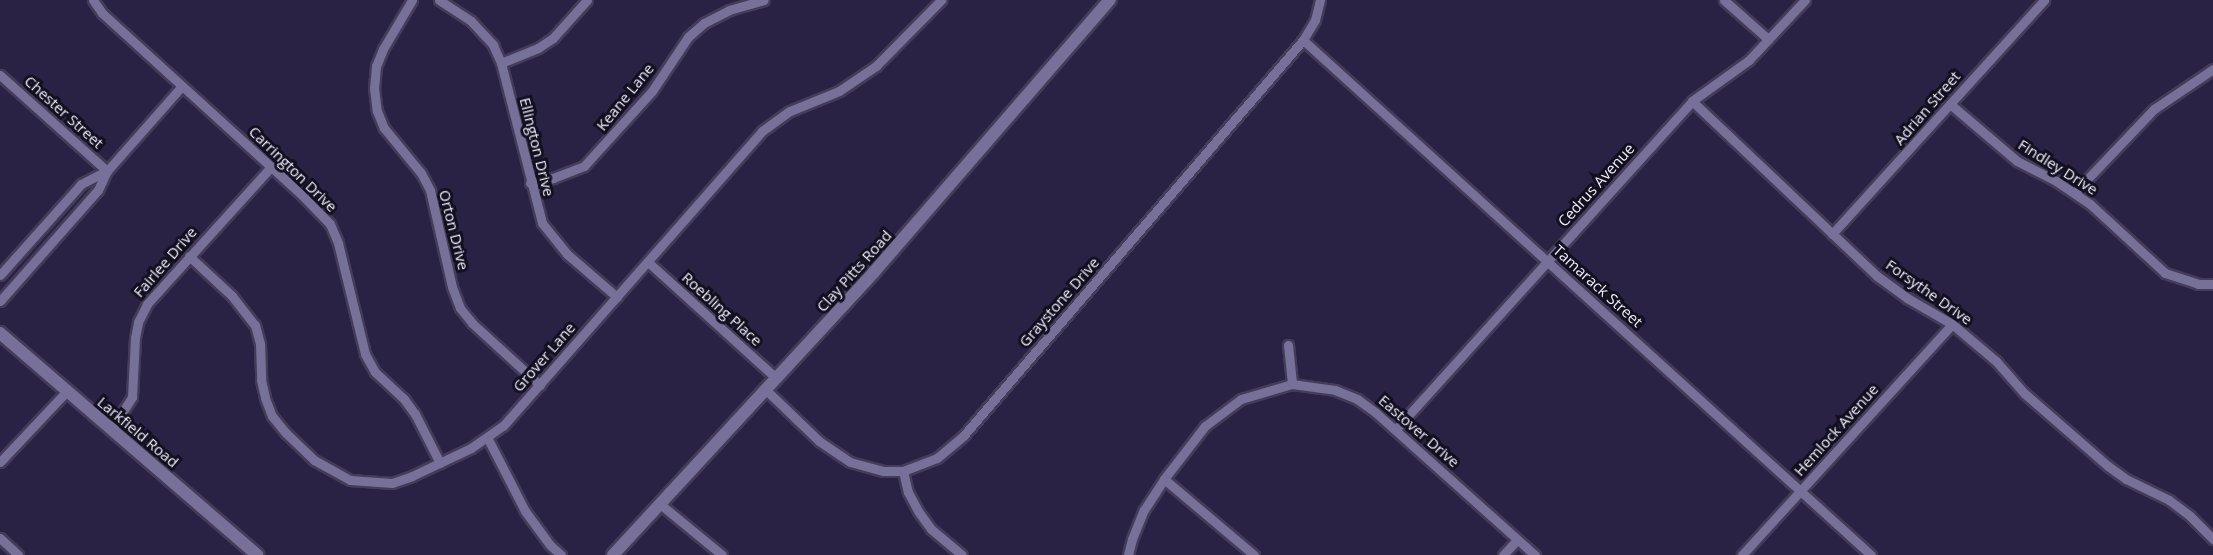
<!DOCTYPE html>
<html>
<head>
<meta charset="utf-8">
<style>
	body { margin:0 }
	#map { position:relative; width:2213px; height:555px; overflow:hidden; background:#292245; font-family:"Open Sans",sans-serif }
	div>[style] { position:absolute }
	[style*='--x'] { left:calc(var(--x)*1px); top:calc(var(--y)*1px); width:calc(var(--w)*1px); rotate:calc(var(--a)*1deg) }
	.roads { filter:drop-shadow(2px 0 #443c58) drop-shadow(-2px 0 #443c58) drop-shadow(0 2px #443c58) drop-shadow(0 -2px #443c58) }
	.street>* { height:9px; margin:-4.5px; padding:0 4.5px; transform-origin:4.5px; border-radius:4.5px; background:#777099 }
	.secondary>* { height:12px; margin:-6px; padding:0 6px; transform-origin:6px; border-radius:6px; background:#777099 }
	span { translate:-50% -50%; white-space:nowrap; text-align:center; line-height:1.15; -webkit-text-stroke:6px #120f1e; paint-order:stroke }
	.street-label { font-size:15px; color:#f0eefc }
</style>
</head>
<body>
<div id="map">
	<div class="roads">
		<div class="street">
			<div style="--x:93;--y:0;--w:16;--a:55"></div>
			<div style="--x:102;--y:13;--w:268;--a:42.3"></div>
			<div style="--x:300;--y:193;--w:43;--a:45.9"></div>
			<div style="--x:330;--y:224;--w:21;--a:67"></div>
			<div style="--x:338;--y:243;--w:114;--a:76.3"></div>
			<div style="--x:365;--y:354;--w:21;--a:61"></div>
			<div style="--x:375;--y:372;--w:40;--a:43"></div>
			<div style="--x:404;--y:399;--w:19;--a:54"></div>
			<div style="--x:415;--y:414;--w:55;--a:63"></div>
			<div style="--x:412;--y:0;--w:57;--a:120.6"></div>
			<div style="--x:383;--y:49;--w:18;--a:112"></div>
			<div style="--x:376;--y:66;--w:22;--a:95"></div>
			<div style="--x:374;--y:88;--w:23;--a:83"></div>
			<div style="--x:377;--y:111;--w:18;--a:68"></div>
			<div style="--x:384;--y:128;--w:58;--a:50.6"></div>
			<div style="--x:421;--y:173;--w:19;--a:62"></div>
			<div style="--x:430;--y:190;--w:99;--a:77.2"></div>
			<div style="--x:452;--y:287;--w:22;--a:69"></div>
			<div style="--x:460;--y:308;--w:19;--a:51"></div>
			<div style="--x:472;--y:323;--w:92;--a:42.4"></div>
			<div style="--x:439;--y:0;--w:38;--a:33"></div>
			<div style="--x:471;--y:21;--w:33;--a:47"></div>
			<div style="--x:493;--y:45;--w:20;--a:66"></div>
			<div style="--x:501;--y:63;--w:165;--a:75.6"></div>
			<div style="--x:542;--y:223;--w:40;--a:51"></div>
			<div style="--x:567;--y:254;--w:66;--a:40.7"></div>
			<div style="--x:1724;--y:0;--w:59;--a:41.6"></div>
			<div style="--x:1303;--y:40;--w:767;--a:42.2"></div>
			<div style="--x:501;--y:63;--w:40;--a:-22"></div>
			<div style="--x:538;--y:48;--w:18;--a:-34"></div>
			<div style="--x:553;--y:38;--w:51;--a:-48.2"></div>
			<div style="--x:0;--y:75;--w:144;--a:41.9"></div>
			<div style="--x:1692;--y:101;--w:255;--a:43.4"></div>
			<div style="--x:1877;--y:276;--w:37;--a:36"></div>
			<div style="--x:1907;--y:298;--w:52;--a:30"></div>
			<div style="--x:1952;--y:324;--w:57;--a:40.1"></div>
			<div style="--x:1996;--y:361;--w:43;--a:48.8"></div>
			<div style="--x:2024;--y:393;--w:111;--a:41"></div>
			<div style="--x:2108;--y:466;--w:22;--a:36"></div>
			<div style="--x:2126;--y:479;--w:48;--a:26"></div>
			<div style="--x:2169;--y:500;--w:26;--a:37"></div>
			<div style="--x:2190;--y:516;--w:33;--a:45"></div>
			<div style="--x:1950;--y:104;--w:88;--a:40.4"></div>
			<div style="--x:2017;--y:161;--w:44;--a:27.1"></div>
			<div style="--x:2056;--y:181;--w:41;--a:34.1"></div>
			<div style="--x:2090;--y:204;--w:102;--a:42.6"></div>
			<div style="--x:2165;--y:273;--w:35;--a:18"></div>
			<div style="--x:2198;--y:284;--w:15;--a:0"></div>
			<div style="--x:530;--y:183;--w:24;--a:-12"></div>
			<div style="--x:553;--y:178;--w:33;--a:-21"></div>
			<div style="--x:584;--y:166;--w:101;--a:-47.8"></div>
			<div style="--x:652;--y:91;--w:65;--a:-56.3"></div>
			<div style="--x:688;--y:37;--w:21;--a:-41"></div>
			<div style="--x:704;--y:23;--w:28;--a:-27"></div>
			<div style="--x:729;--y:10;--w:36;--a:-16"></div>
			<div style="--x:2075;--y:192;--w:115;--a:-46.4"></div>
			<div style="--x:2154;--y:109;--w:71;--a:-34.1"></div>
			<div style="--x:1832;--y:234;--w:316;--a:-47.8"></div>
			<div style="--x:189;--y:256;--w:59;--a:42.9"></div>
			<div style="--x:232;--y:296;--w:37;--a:52"></div>
			<div style="--x:255;--y:325;--w:20;--a:75"></div>
			<div style="--x:260;--y:344;--w:36;--a:88"></div>
			<div style="--x:261;--y:380;--w:18;--a:77"></div>
			<div style="--x:265;--y:398;--w:19;--a:69"></div>
			<div style="--x:272;--y:416;--w:22;--a:51"></div>
			<div style="--x:286;--y:433;--w:39;--a:44"></div>
			<div style="--x:314;--y:460;--w:41;--a:29.1"></div>
			<div style="--x:350;--y:480;--w:42;--a:4.1"></div>
			<div style="--x:392;--y:483;--w:21;--a:-19"></div>
			<div style="--x:412;--y:476;--w:65;--a:-25.4"></div>
			<div style="--x:471;--y:448;--w:39;--a:-35"></div>
			<div style="--x:503;--y:426;--w:393;--a:-48.7"></div>
			<div style="--x:762;--y:131;--w:34;--a:-36"></div>
			<div style="--x:790;--y:111;--w:53;--a:-22.2"></div>
			<div style="--x:839;--y:91;--w:45;--a:-34"></div>
			<div style="--x:876;--y:66;--w:93;--a:-45.4"></div>
			<div style="--x:648;--y:262;--w:173;--a:42.2"></div>
			<div style="--x:0;--y:275;--w:122;--a:-48.3"></div>
			<div style="--x:81;--y:184;--w:29;--a:-27"></div>
			<div style="--x:0;--y:301;--w:148;--a:-48.6"></div>
			<div style="--x:98;--y:190;--w:21;--a:-65"></div>
			<div style="--x:107;--y:171;--w:112;--a:-48.6"></div>
			<div style="--x:1288;--y:345;--w:39;--a:84"></div>
			<div style="--x:765;--y:389;--w:75;--a:43.9"></div>
			<div style="--x:819;--y:441;--w:37;--a:34"></div>
			<div style="--x:850;--y:462;--w:34;--a:15"></div>
			<div style="--x:883;--y:471;--w:20;--a:0"></div>
			<div style="--x:903;--y:471;--w:36;--a:-21"></div>
			<div style="--x:937;--y:458;--w:35;--a:-40"></div>
			<div style="--x:964;--y:435;--w:521;--a:-49.36"></div>
			<div style="--x:1303;--y:40;--w:23;--a:-59"></div>
			<div style="--x:1315;--y:20;--w:21;--a:-76"></div>
			<div style="--x:112;--y:428;--w:37;--a:-57"></div>
			<div style="--x:132;--y:397;--w:59;--a:-87.1"></div>
			<div style="--x:135;--y:338;--w:16;--a:-79"></div>
			<div style="--x:138;--y:322;--w:20;--a:-63"></div>
			<div style="--x:147;--y:304;--w:185;--a:-47.9"></div>
			<div style="--x:1396;--y:429;--w:442;--a:-47.9"></div>
			<div style="--x:1692;--y:101;--w:70;--a:-35.7"></div>
			<div style="--x:1749;--y:60;--w:82;--a:-47"></div>
			<div style="--x:488;--y:439;--w:81;--a:62.8"></div>
			<div style="--x:525;--y:511;--w:42;--a:53.7"></div>
			<div style="--x:550;--y:545;--w:15;--a:42"></div>
			<div style="--x:0;--y:462;--w:96;--a:-46.7"></div>
			<div style="--x:903;--y:471;--w:22;--a:77"></div>
			<div style="--x:908;--y:492;--w:21;--a:62"></div>
			<div style="--x:918;--y:511;--w:22;--a:54"></div>
			<div style="--x:931;--y:529;--w:40;--a:40"></div>
			<div style="--x:1164;--y:479;--w:118;--a:40.2"></div>
			<div style="--x:660;--y:504;--w:80;--a:39.4"></div>
			<div style="--x:0;--y:538;--w:25;--a:43"></div>
			<div style="--x:1128;--y:555;--w:16;--a:-76"></div>
			<div style="--x:1132;--y:539;--w:31;--a:-68"></div>
			<div style="--x:1144;--y:510;--w:37;--a:-57"></div>
			<div style="--x:1164;--y:479;--w:67;--a:-52.3"></div>
			<div style="--x:1205;--y:426;--w:45;--a:-36.9"></div>
			<div style="--x:1241;--y:399;--w:53;--a:-16.4"></div>
			<div style="--x:1292;--y:384;--w:43;--a:7.9"></div>
			<div style="--x:1335;--y:390;--w:24;--a:22"></div>
			<div style="--x:1357;--y:399;--w:22;--a:36"></div>
			<div style="--x:1375;--y:412;--w:215;--a:41.8"></div>
			<div style="--x:1503;--y:555;--w:21;--a:-47"></div>
			<div style="--x:1742;--y:555;--w:312;--a:-47.7"></div>
		</div>
		<div class="secondary">
			<div style="--x:0;--y:333;--w:340;--a:40.8"></div>
			<div style="--x:613;--y:555;--w:385;--a:-47.3"></div>
			<div style="--x:874;--y:272;--w:360;--a:-49.1"></div>
		</div>
	</div>
	<div class="street-label">
		<span style="left:625px;top:97px;rotate:-51deg">Keane Lane</span>
		<span style="left:1927px;top:108px;rotate:-49deg">Adrian Street</span>
		<span style="left:64px;top:112px;rotate:42deg">Chester Street</span>
		<span style="left:537px;top:147px;rotate:76deg">Ellington Drive</span>
		<span style="left:2058px;top:167px;rotate:32deg">Findley Drive</span>
		<span style="left:293px;top:169px;rotate:44deg">Carrington Drive</span>
		<span style="left:1596px;top:185px;rotate:-48deg">Cedrus Avenue</span>
		<span style="left:454px;top:230px;rotate:76deg">Orton Drive</span>
		<span style="left:165px;top:262px;rotate:-49deg">Fairlee Drive</span>
		<span style="left:854px;top:271px;rotate:-48deg">Clay Pitts Road</span>
		<span style="left:1598px;top:286px;rotate:42deg">Tamarack Street</span>
		<span style="left:1929px;top:292px;rotate:35deg">Forsythe Drive</span>
		<span style="left:1059px;top:302px;rotate:-49deg">Graystone Drive</span>
		<span style="left:722px;top:309px;rotate:42deg">Roebling Place</span>
		<span style="left:544px;top:357px;rotate:-49deg">Grover Lane</span>
		<span style="left:1836px;top:430px;rotate:-48deg">Hemlock Avenue</span>
		<span style="left:1419px;top:431px;rotate:41deg">Eastover Drive</span>
		<span style="left:138px;top:432px;rotate:40deg">Larkfield Road</span>
	</div>
</div>
</body>
</html>
